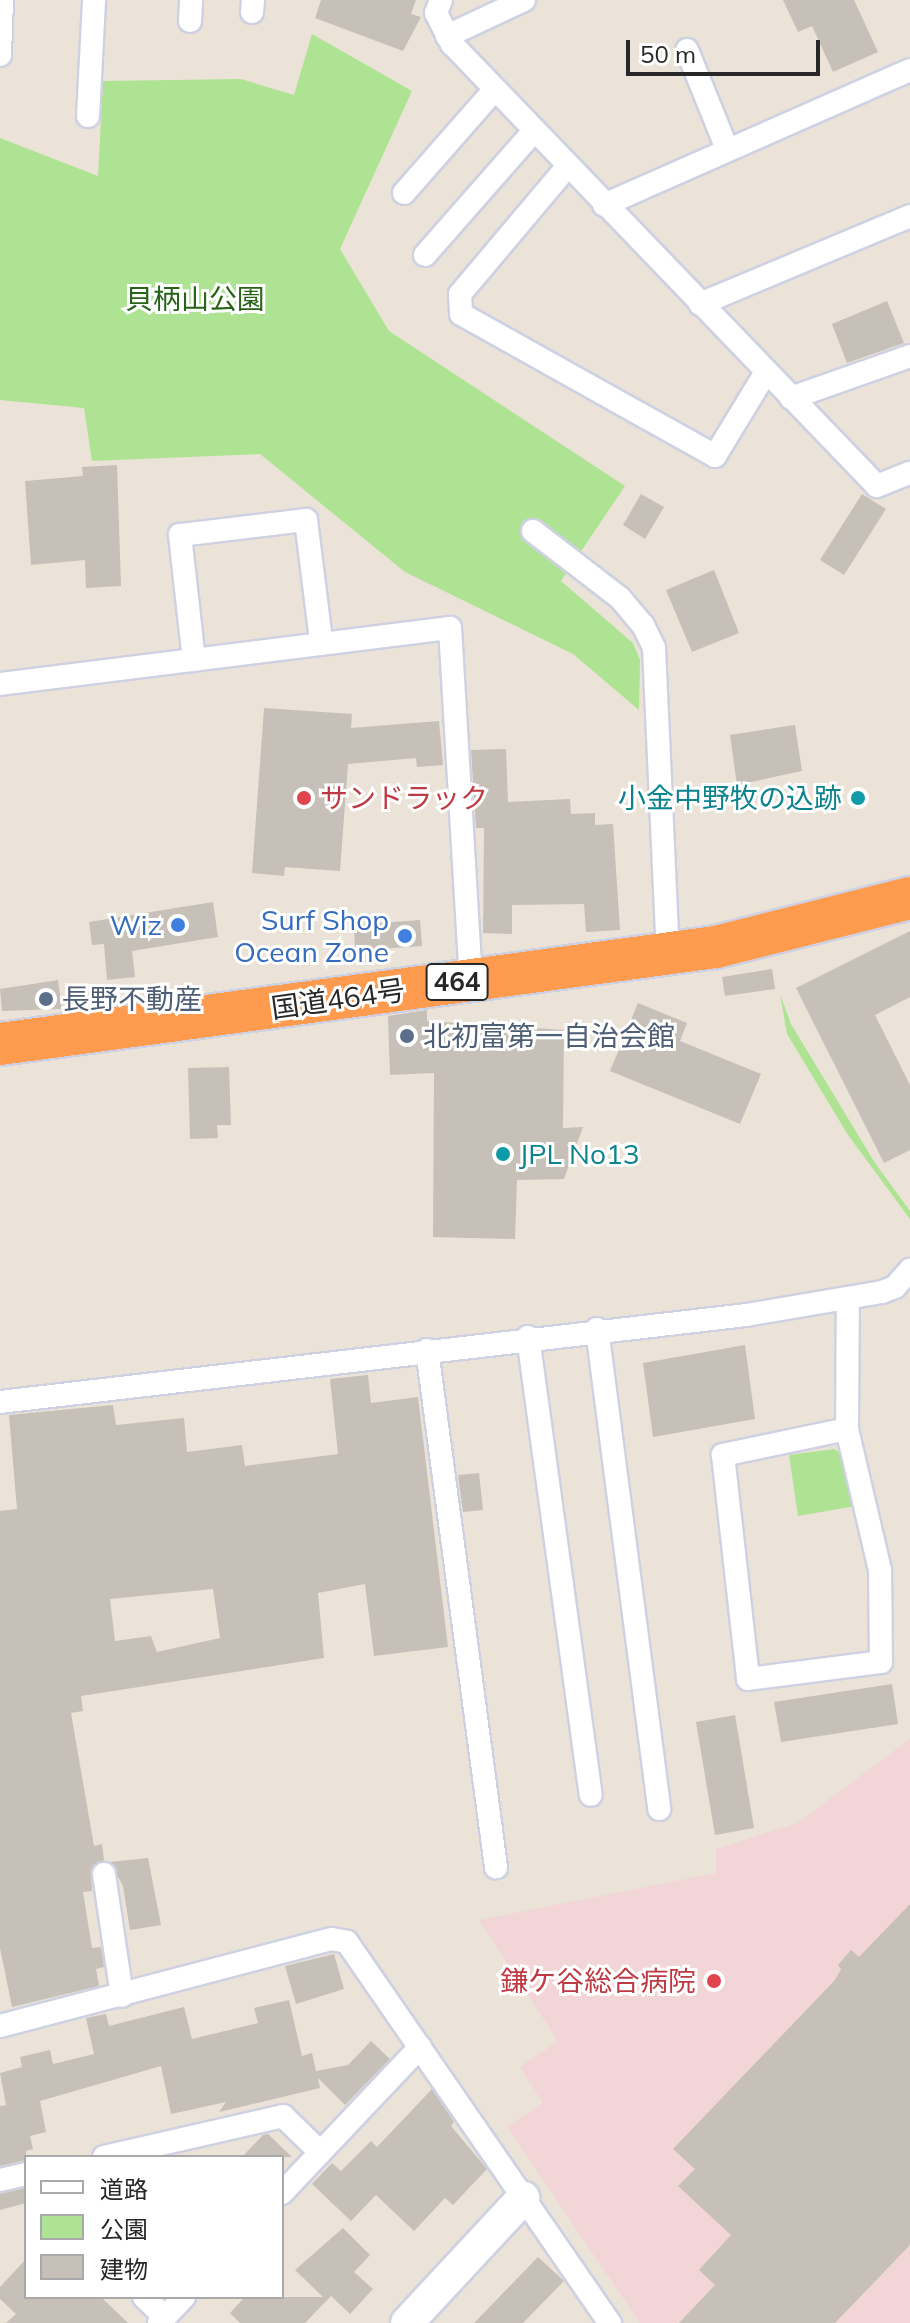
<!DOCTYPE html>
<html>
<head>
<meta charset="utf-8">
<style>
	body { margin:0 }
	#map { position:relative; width:910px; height:2323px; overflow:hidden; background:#ebe3d8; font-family:Mulish,"Noto Sans JP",sans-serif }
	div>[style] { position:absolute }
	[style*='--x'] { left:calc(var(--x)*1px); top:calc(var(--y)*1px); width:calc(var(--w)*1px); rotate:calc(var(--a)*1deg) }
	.medical>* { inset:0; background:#f2d5d6 }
	.green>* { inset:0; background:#aee393 }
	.building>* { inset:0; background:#c6c0b8 }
	.roads { filter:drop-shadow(2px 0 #ced1e1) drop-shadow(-2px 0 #ced1e1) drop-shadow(0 2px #ced1e1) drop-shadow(0 -2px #ced1e1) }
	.street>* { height:22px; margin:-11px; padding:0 11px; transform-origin:11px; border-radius:11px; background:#fff }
	.secondary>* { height:32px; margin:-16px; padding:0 16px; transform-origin:16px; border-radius:16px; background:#fff }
	.highway>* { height:42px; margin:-21px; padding:0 21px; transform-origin:21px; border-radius:21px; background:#ff9b4f }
	.dots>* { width:22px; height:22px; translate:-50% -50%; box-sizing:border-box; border:4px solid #fff; border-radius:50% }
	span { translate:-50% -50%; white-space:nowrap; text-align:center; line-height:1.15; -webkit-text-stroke:6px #fff; paint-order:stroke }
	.shield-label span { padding:2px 6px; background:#fff; border:2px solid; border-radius:6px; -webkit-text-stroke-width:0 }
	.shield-label { font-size:26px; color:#272727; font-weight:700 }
	.park-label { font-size:28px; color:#276418 }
	.health-label { font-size:28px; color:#be3a42 }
	.left { translate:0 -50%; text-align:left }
	.right { translate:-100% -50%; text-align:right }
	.culture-label { font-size:28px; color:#0d838f }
	.shop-label { font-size:28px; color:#366cbe }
	.service-label { font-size:28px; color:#4e5e75 }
	.street-label { font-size:28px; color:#272727 }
	.legend { position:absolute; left:24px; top:2155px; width:260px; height:144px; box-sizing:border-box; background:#fff; border:2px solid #a9a9a9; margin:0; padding:10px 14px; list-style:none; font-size:24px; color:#272727 }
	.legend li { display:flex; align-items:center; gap:16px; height:40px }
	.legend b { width:40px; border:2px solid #a9a9a9 }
	.scale { position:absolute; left:626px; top:40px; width:194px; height:36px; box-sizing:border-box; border:4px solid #272727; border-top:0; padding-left:10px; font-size:24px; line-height:28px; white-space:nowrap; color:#272727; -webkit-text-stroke:6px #fff; paint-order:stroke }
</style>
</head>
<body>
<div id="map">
	<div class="medical">
		<div style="clip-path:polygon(910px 1739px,910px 2323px,640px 2323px,507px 2127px,543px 2103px,520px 2067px,558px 2041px,479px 1920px,716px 1873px,716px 1849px,797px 1823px)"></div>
	</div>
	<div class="green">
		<div style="clip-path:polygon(312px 34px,412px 91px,340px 249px,389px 331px,625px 486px,561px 581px,633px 643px,640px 660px,639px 710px,573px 654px,405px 572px,260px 454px,92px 461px,84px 408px,0 400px,0 138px,98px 176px,103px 81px,241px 79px,294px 95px)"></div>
		<div style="clip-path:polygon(780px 994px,791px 1024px,875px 1163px,910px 1211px,910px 1219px,848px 1135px,787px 1034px)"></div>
		<div style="clip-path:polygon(834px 1449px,843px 1455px,856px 1506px,798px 1516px,789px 1455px)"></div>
	</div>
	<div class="building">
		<div style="clip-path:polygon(321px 0,416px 0,411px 14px,421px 17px,403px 51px,315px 18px)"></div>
		<div style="clip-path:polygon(783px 0,854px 0,878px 52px,833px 72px,812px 26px,798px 32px)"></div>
		<div style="clip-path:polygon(887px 301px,904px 343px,847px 363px,832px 324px)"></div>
		<div style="clip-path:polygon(117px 465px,121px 586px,86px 588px,85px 560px,31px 565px,25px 481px,83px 476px,82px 467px)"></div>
		<div style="clip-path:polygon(641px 494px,664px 507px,645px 539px,623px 525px)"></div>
		<div style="clip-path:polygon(862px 494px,886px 509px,844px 575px,820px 560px)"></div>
		<div style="clip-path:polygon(714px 570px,739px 633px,692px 652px,666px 590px)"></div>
		<div style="clip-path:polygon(264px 708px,352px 714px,351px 728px,439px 721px,443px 765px,417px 767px,416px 758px,348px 764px,340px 871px,285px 867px,284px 876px,252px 873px)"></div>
		<div style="clip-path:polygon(795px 725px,802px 771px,737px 785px,730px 735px)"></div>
		<div style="clip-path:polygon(506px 749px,508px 802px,570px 799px,571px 814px,595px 813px,595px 825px,613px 824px,620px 930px,586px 932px,584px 904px,512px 905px,512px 934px,483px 933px,484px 828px,476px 828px,471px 750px)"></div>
		<div style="clip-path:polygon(213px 902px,218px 937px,132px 951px,135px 977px,107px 980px,104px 944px,92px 945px,89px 922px)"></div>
		<div style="clip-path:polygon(420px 920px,422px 946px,355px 951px,354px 925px)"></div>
		<div style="clip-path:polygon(910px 931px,910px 997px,875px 1015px,910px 1085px,910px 1150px,884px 1163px,796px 988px)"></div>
		<div style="clip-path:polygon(772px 969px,775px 989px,725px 996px,722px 977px)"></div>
		<div style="clip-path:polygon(58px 980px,62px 1009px,2px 1011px,0 989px)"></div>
		<div style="clip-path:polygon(638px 1003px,687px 1023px,680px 1041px,761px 1074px,740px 1124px,610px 1071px)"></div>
		<div style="clip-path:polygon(427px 1010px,427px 1021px,564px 1030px,563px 1128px,583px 1127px,564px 1179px,517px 1180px,515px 1239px,433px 1237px,434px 1073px,390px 1075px,388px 1016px)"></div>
		<div style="clip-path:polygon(229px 1067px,231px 1125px,217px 1125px,218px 1138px,190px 1139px,188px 1068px)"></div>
		<div style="clip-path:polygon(745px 1345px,755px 1419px,653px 1437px,643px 1363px)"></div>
		<div style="clip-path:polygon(evenodd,368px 1375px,371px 1403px,418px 1397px,448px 1647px,374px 1656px,365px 1584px,318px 1593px,324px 1658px,81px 1696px,83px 1711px,71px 1713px,94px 1846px,102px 1844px,104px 1860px,91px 1870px,92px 1891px,83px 1892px,92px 1948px,101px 1947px,104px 1967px,96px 1969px,99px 1986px,12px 2007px,0 1948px,0 1511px,17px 1509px,9px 1415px,113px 1405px,116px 1425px,184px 1418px,187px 1452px,242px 1445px,245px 1466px,338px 1454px,330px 1379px,368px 1375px,213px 1589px,220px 1638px,157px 1652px,151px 1636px,115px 1641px,110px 1599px,213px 1589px)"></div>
		<div style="clip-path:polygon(479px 1473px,483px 1510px,463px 1512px,458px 1475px)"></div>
		<div style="clip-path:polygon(892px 1684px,898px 1724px,781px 1742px,774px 1702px)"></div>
		<div style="clip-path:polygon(735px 1715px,754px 1828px,715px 1835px,696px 1722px)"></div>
		<div style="clip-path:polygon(148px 1858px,161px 1925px,130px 1930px,123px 1886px,110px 1862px)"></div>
		<div style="clip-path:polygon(910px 1904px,910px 2245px,835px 2323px,679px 2323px,715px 2285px,699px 2270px,731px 2235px,678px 2186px,695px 2169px,673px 2149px,835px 1980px,841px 1969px,838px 1965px,851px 1950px,859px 1957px)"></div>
		<div style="clip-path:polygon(334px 1954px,344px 1989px,296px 2004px,285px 1966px)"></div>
		<div style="clip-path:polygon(289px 2000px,302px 2056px,312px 2053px,316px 2071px,348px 2065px,371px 2041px,390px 2059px,345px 2105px,318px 2078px,320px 2088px,219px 2112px,226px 2102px,171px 2114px,161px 2066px,40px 2101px,46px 2132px,30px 2136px,33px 2149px,26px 2151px,26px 2160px,0 2166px,0 2106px,6px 2105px,0 2073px,22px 2067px,20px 2057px,50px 2050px,53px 2064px,94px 2054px,86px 2018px,106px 2014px,109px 2026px,184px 2007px,192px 2039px,258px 2023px,254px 2008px)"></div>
		<div style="clip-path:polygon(432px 2089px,454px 2122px,451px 2126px,487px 2169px,453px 2205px,445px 2198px,414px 2231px,376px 2195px,351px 2221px,312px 2184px,332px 2163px,341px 2171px,371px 2141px,377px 2147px)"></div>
		<div style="clip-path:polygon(268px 2134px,292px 2157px,242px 2157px,263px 2135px)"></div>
		<div style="clip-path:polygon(26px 2188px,26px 2203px,0 2210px,0 2194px)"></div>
		<div style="clip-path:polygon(343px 2228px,370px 2255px,354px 2272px,373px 2289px,350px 2314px,331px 2296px,305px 2323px,240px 2323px,230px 2313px,245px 2297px,323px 2297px,295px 2270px)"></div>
		<div style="clip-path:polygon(538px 2257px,564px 2281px,523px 2323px,474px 2323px)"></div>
		<div style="clip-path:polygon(26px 2259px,26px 2297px,101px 2297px,128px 2323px,6px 2323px,16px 2314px,0 2299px,0 2287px)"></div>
	</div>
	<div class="roads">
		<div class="street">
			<div style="--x:441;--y:0;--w:14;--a:111"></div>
			<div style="--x:436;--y:13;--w:35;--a:63"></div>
			<div style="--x:452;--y:44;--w:613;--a:46.12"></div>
			<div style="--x:877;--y:486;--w:35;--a:-22"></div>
			<div style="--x:252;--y:12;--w:12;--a:-85"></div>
			<div style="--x:190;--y:21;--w:21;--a:-87"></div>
			<div style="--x:447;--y:36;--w:85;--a:-25.1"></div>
			<div style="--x:687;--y:50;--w:107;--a:68"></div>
			<div style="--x:0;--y:55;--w:55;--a:-87.9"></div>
			<div style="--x:88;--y:116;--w:116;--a:-87"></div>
			<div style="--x:567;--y:167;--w:166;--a:130.1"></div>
			<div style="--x:460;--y:294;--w:20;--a:87"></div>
			<div style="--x:461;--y:314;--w:291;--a:29.2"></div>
			<div style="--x:715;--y:456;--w:98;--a:-58.7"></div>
			<div style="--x:404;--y:193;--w:138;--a:-48.8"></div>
			<div style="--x:604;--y:205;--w:334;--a:-23.8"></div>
			<div style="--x:425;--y:255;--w:165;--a:-48.7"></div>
			<div style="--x:700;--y:304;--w:228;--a:-22.7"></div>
			<div style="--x:791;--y:398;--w:126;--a:-19.4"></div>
			<div style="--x:533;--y:531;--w:110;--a:37.6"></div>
			<div style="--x:620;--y:598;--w:35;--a:50"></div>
			<div style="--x:643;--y:625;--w:25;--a:64"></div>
			<div style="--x:654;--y:648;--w:306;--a:87.4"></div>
			<div style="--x:194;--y:660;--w:126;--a:-96.4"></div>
			<div style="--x:180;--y:535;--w:127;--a:-6.8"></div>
			<div style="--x:306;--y:520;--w:122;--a:82.9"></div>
			<div style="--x:0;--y:684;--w:453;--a:-7.1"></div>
			<div style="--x:450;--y:628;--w:353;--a:86.6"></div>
			<div style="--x:597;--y:1329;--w:484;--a:82.6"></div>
			<div style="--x:528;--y:1337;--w:462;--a:82.2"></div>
			<div style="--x:427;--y:1350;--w:522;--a:82.4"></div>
			<div style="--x:0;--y:1402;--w:751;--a:-6.65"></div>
			<div style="--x:746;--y:1315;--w:138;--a:-9.6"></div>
			<div style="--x:882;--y:1292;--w:14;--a:-21"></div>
			<div style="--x:895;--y:1287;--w:23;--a:-49"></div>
			<div style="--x:847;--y:1429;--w:127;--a:168.2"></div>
			<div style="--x:723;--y:1455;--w:225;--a:83.6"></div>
			<div style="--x:748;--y:1679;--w:134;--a:-7.3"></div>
			<div style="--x:881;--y:1662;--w:92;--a:-90.6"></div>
			<div style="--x:880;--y:1570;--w:145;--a:-103.2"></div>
			<div style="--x:847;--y:1429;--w:131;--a:-89.6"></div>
			<div style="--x:104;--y:1874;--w:123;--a:81.6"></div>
			<div style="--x:0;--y:2026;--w:343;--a:-14.7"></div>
			<div style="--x:332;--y:1939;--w:15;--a:11"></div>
			<div style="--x:347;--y:1942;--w:463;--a:55.4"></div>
			<div style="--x:104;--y:2157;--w:184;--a:-12.9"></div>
			<div style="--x:283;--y:2116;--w:52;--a:44.2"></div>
			<div style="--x:0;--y:2180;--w:27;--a:-13"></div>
			<div style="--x:282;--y:2193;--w:201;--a:-46.6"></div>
			<div style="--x:144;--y:2297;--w:29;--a:44"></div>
			<div style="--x:159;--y:2323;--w:36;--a:-46"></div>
		</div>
		<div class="secondary">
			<div style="--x:407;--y:2323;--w:171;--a:-47.1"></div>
		</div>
		<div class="highway">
			<div style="--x:0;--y:1044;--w:723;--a:-7.72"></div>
			<div style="--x:716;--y:947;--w:200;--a:-14.2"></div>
		</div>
	</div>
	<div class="dots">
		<div style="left:304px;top:798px;background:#e0444e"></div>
		<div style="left:858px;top:798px;background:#0f9aa8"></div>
		<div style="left:178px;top:925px;background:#3f7fe0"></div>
		<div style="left:405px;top:936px;background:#3f7fe0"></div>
		<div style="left:46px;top:999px;background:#5c6f8a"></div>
		<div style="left:407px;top:1036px;background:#5c6f8a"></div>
		<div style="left:503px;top:1154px;background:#0f9aa8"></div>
		<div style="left:714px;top:1981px;background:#e0444e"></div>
	</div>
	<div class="shield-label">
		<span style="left:457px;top:982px">464</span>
	</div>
	<div class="park-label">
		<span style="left:195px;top:299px">貝柄山公園</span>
	</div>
	<div class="health-label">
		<span class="left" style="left:320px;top:798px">サンドラック</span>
		<span class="right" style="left:696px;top:1981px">鎌ケ谷総合病院</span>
	</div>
	<div class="culture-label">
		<span class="right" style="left:842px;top:798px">小金中野牧の込跡</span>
		<span class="left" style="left:519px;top:1154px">JPL No13</span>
	</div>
	<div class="shop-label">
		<span class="right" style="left:389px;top:936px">Surf Shop<br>Ocean Zone</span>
		<span class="right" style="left:162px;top:925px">Wiz</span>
	</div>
	<div class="service-label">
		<span class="left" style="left:62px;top:999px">長野不動産</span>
		<span class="left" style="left:423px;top:1036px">北初富第一自治会館</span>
	</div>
	<div class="street-label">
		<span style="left:338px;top:999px;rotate:-8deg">国道464号</span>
	</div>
	<ul class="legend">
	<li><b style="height:10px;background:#fff"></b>道路</li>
	<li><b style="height:22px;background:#aee393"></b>公園</li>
	<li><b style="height:22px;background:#c6c0b8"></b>建物</li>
	</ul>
	<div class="scale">50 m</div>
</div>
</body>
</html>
